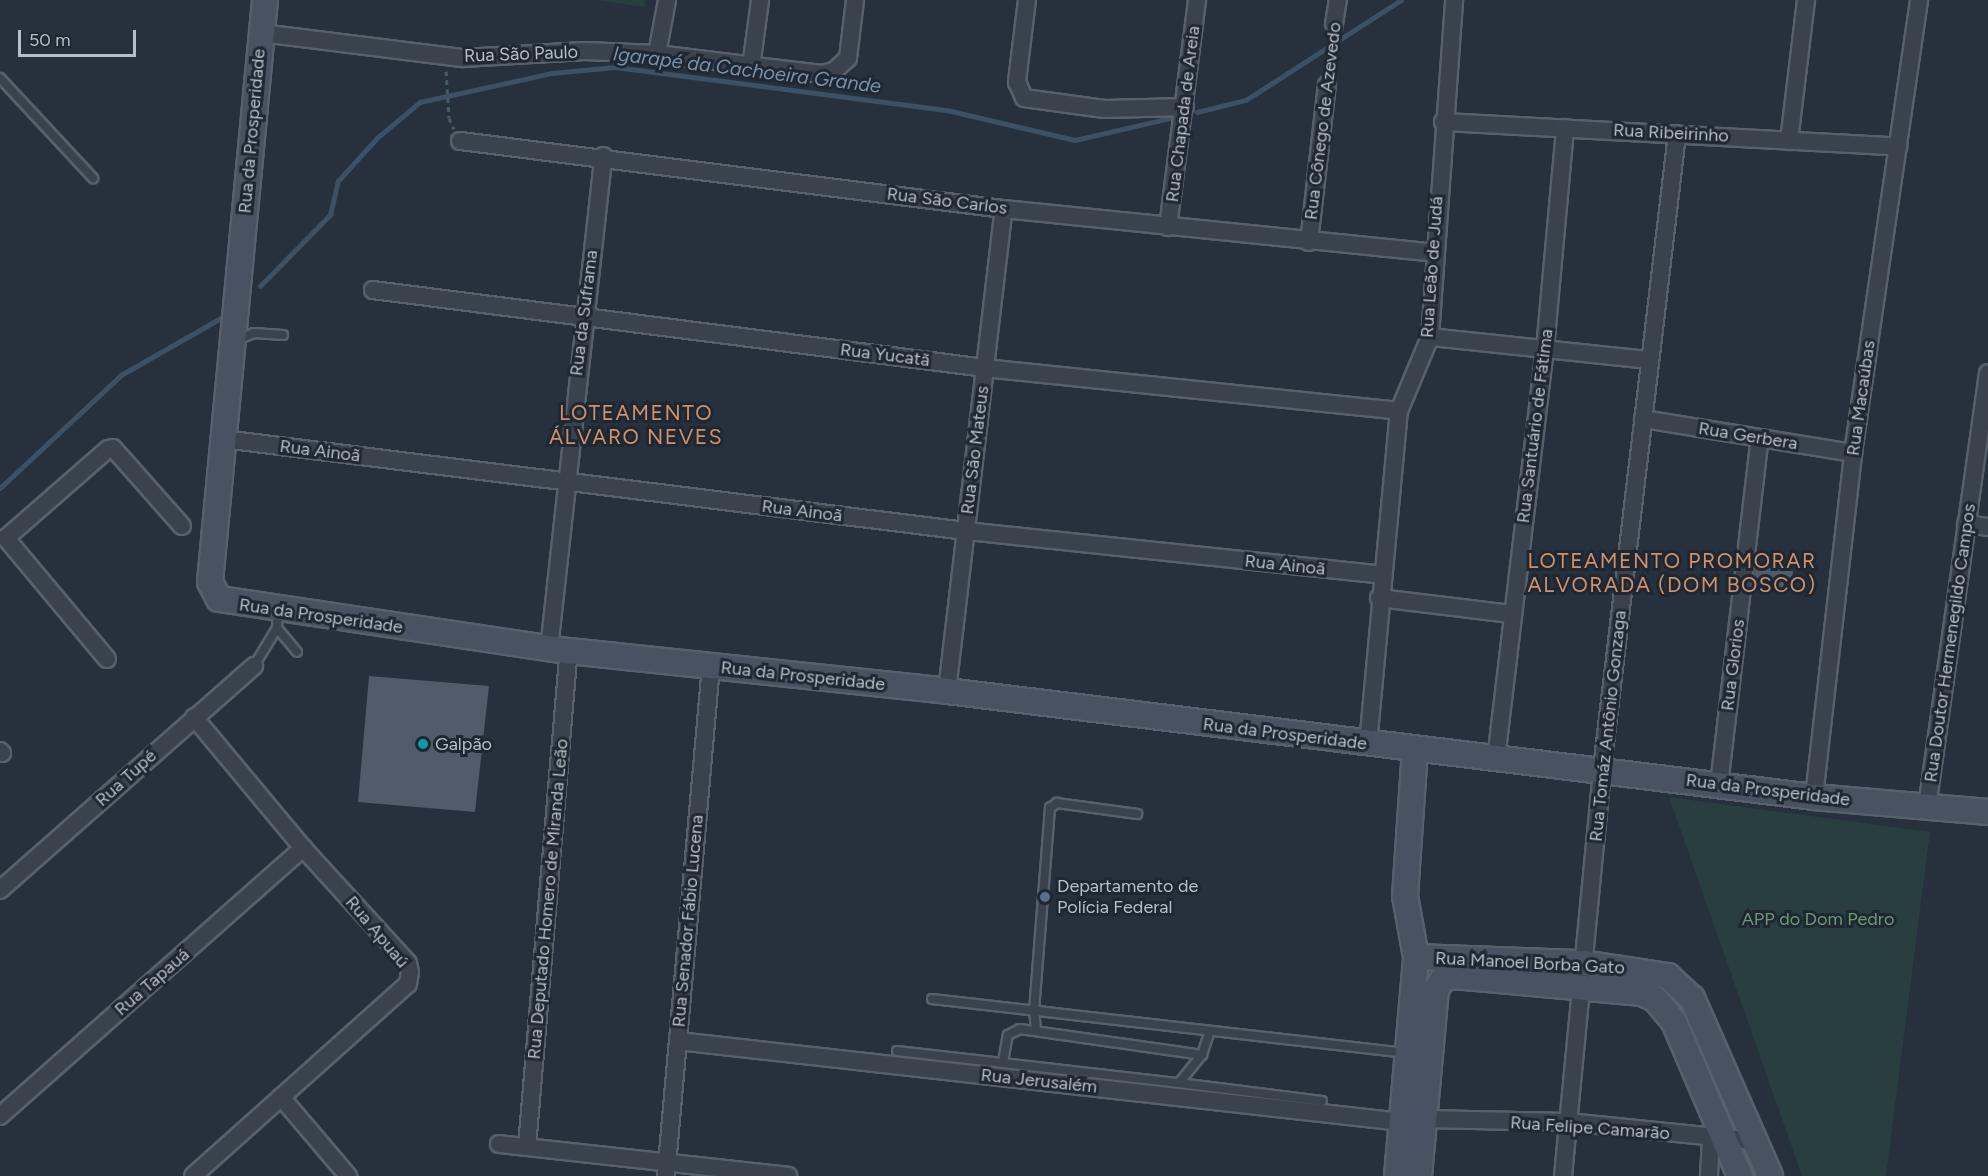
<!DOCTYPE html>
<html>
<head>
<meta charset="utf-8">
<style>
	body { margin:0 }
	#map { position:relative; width:1988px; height:1176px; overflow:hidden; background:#26313d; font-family:Figtree,sans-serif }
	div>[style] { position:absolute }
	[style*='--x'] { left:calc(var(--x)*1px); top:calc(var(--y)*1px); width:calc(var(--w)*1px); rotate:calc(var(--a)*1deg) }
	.green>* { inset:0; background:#293e3f }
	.stream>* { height:4.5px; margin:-2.25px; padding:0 2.25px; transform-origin:2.25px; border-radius:2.25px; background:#3d5064 }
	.building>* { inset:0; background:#515c6a }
	.path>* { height:3px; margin-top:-1.5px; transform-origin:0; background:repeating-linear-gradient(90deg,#485b5d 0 4.5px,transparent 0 9px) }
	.roads { filter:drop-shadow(2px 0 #58616b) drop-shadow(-2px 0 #58616b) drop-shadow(0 2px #58616b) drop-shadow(0 -2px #58616b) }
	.lane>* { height:8px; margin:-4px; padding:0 4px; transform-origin:4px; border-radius:4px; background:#3a434d }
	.street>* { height:16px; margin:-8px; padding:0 8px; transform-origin:8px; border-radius:8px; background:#3a434d }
	.secondary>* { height:24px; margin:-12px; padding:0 12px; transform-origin:12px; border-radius:12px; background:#485260 }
	.dots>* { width:16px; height:16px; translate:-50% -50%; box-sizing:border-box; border:3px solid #1f2832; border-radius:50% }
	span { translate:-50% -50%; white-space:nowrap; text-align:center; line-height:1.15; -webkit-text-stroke:6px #1f2832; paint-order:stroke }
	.street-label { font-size:18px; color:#b6bec8 }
	.poi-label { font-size:18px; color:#b6bec8 }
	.left { translate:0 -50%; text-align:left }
	.park-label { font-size:18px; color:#6e9776 }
	.water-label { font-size:20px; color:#7890a9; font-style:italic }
	.quarter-label { font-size:21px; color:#ce916b; letter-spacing:1.5px }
	.scale { position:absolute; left:18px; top:30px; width:118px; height:27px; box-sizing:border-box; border:3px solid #b6bec8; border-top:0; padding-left:8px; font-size:18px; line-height:21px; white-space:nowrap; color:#b6bec8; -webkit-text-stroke:4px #1f2832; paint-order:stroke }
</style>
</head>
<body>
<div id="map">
	<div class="green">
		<div style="clip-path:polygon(595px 0,646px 0,645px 7px)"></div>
		<div style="clip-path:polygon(1669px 797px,1930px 832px,1886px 1176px,1802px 1176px)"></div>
	</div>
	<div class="stream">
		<div style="--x:1197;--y:112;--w:50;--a:-13.8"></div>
		<div style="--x:1246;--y:100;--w:184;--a:-32.8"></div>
		<div style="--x:260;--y:286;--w:100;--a:-45.4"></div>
		<div style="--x:330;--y:215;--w:35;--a:-77"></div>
		<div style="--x:338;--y:181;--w:58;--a:-47.8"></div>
		<div style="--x:377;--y:138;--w:56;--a:-39.9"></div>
		<div style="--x:420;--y:102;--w:135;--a:-12.4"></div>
		<div style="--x:552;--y:73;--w:63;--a:-5.4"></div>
		<div style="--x:615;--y:67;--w:335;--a:7.4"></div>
		<div style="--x:947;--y:110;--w:131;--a:13.2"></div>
		<div style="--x:1075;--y:140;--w:98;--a:-13"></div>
		<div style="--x:0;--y:488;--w:166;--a:-43"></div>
		<div style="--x:121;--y:375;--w:123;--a:-29.7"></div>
	</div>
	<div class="building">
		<div style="clip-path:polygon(1756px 566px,1793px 571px,1791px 591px,1751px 587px)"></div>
		<div style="clip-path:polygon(369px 676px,489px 686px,475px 812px,358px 802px)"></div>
	</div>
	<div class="path">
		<div style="--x:446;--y:71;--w:47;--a:86.3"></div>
		<div style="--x:449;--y:118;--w:12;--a:66"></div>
		<div style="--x:1329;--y:71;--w:32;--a:-83"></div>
	</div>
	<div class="roads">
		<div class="lane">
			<div style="--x:0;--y:78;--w:137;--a:47.1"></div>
			<div style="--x:236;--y:340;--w:19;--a:-21"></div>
			<div style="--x:254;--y:333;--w:29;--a:4"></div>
			<div style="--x:278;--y:610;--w:18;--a:93"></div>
			<div style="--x:277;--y:628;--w:31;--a:50"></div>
			<div style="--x:254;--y:666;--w:44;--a:-58.8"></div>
			<div style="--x:932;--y:999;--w:476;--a:6.5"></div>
			<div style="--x:1036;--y:1029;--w:18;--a:-96"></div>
			<div style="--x:1034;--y:1011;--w:204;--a:-85.5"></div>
			<div style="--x:1050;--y:808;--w:9;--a:-36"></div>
			<div style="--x:1057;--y:803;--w:81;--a:7.8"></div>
			<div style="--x:897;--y:1051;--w:284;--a:6.5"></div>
			<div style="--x:1179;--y:1083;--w:36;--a:-51"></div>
			<div style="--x:1202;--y:1055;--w:25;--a:-72"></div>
			<div style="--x:1003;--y:1062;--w:27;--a:-80"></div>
			<div style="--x:1008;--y:1035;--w:13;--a:-27"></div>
			<div style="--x:1020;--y:1029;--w:184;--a:8.1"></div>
			<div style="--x:1179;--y:1083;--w:144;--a:7.2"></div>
		</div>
		<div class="street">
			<div style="--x:1027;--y:0;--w:83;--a:97"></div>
			<div style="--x:1017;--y:82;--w:17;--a:66"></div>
			<div style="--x:1024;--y:98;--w:81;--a:7.8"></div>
			<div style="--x:1104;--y:109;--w:81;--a:-1.4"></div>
			<div style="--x:1334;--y:24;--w:24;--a:-81"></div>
			<div style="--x:261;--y:33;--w:204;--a:7.1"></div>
			<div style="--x:463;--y:58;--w:122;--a:-3.3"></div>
			<div style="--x:585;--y:51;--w:72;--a:2.4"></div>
			<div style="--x:657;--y:54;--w:166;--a:6.9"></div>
			<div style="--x:822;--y:74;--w:12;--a:-14"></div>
			<div style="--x:834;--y:71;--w:19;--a:-43"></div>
			<div style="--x:848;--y:58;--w:58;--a:-83.1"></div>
			<div style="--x:657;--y:54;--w:55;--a:-79.5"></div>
			<div style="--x:751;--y:67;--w:68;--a:-82.3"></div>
			<div style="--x:1443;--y:122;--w:456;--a:3.1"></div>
			<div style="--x:460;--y:141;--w:548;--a:7.13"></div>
			<div style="--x:1004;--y:209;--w:432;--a:5.8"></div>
			<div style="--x:1789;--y:141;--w:142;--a:-83.1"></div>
			<div style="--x:1168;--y:227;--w:229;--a:-82.7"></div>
			<div style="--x:1309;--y:242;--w:158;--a:-83.5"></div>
			<div style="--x:373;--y:290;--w:617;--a:7.26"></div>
			<div style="--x:985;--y:368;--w:416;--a:5.9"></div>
			<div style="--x:1430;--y:337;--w:220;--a:6"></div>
			<div style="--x:1643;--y:419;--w:213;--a:9.2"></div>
			<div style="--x:223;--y:439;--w:749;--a:7.06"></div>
			<div style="--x:966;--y:531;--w:418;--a:6"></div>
			<div style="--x:1966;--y:524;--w:22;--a:8"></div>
			<div style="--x:1379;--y:598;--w:133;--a:6.9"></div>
			<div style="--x:549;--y:649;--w:496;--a:-83.7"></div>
			<div style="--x:107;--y:659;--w:158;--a:-129.9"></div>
			<div style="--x:6;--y:538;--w:135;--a:-41.1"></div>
			<div style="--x:108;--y:449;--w:5;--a:-11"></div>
			<div style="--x:113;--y:448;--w:104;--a:48.5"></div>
			<div style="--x:947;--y:691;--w:485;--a:-83.3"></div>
			<div style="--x:1368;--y:744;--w:334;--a:-84.7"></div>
			<div style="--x:1399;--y:411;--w:80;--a:-67.3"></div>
			<div style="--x:1430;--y:337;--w:338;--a:-85.9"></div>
			<div style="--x:0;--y:751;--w:3;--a:45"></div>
			<div style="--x:1496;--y:759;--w:413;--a:-83.2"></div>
			<div style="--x:1545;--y:349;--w:222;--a:-84.8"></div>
			<div style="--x:1719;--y:785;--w:349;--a:-83.3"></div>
			<div style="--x:1814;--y:797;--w:346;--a:-83.5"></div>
			<div style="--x:1853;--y:453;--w:458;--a:-81.7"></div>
			<div style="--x:1927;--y:807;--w:438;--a:-82"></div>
			<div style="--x:0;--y:890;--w:339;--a:-41.4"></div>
			<div style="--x:678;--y:1041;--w:728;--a:6.39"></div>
			<div style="--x:1401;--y:1122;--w:23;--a:-7"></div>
			<div style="--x:1424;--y:1119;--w:144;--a:1.2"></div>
			<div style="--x:1568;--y:1122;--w:188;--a:5.8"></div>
			<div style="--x:281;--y:1097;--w:104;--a:49.7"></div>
			<div style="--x:0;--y:1116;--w:405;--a:-41.5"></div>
			<div style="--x:499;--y:1144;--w:291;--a:6.3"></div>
			<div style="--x:527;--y:1147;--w:498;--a:-85.2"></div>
			<div style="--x:193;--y:1176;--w:288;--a:-41.8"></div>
			<div style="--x:408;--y:984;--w:12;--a:-81"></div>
			<div style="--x:410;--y:972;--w:9;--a:-103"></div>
			<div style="--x:408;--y:963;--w:156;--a:-132.4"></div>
			<div style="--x:303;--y:848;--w:170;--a:-129.8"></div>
			<div style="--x:666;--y:1176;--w:512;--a:-84.96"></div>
			<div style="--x:1563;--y:1176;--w:409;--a:-84.5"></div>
			<div style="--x:1602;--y:769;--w:639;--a:-83.26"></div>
			<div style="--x:1709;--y:1176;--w:38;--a:-87"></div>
		</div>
		<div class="secondary">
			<div style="--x:265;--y:0;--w:585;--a:95.4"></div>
			<div style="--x:210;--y:582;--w:19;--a:62"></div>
			<div style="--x:219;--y:599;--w:354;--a:8.5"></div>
			<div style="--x:569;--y:651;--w:380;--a:6"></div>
			<div style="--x:947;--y:691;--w:873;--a:6.97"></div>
			<div style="--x:1814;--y:797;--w:175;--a:4.9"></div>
			<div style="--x:1416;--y:957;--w:167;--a:2.1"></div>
			<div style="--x:1583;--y:963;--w:86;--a:8.7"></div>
			<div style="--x:1668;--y:976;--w:33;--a:43"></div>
			<div style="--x:1692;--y:998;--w:194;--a:66.3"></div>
			<div style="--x:1397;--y:1176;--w:220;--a:-85"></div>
			<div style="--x:1416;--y:957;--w:62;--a:-100.2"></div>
			<div style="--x:1405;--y:896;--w:145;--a:-86.1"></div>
			<div style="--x:1419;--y:1176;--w:187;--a:-84.8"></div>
			<div style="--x:1436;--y:990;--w:13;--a:-58"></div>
			<div style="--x:1443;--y:979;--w:11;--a:-15"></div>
			<div style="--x:1454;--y:976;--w:189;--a:5.2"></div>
			<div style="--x:1642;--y:993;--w:14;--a:25"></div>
			<div style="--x:1655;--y:999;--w:30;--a:50"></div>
			<div style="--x:1674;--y:1022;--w:168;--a:66.8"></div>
		</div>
	</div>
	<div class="dots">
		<div style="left:423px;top:744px;background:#0f9aa8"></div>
		<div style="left:1045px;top:897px;background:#5c6f8a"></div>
	</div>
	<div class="street-label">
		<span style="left:521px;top:54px;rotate:-2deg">Rua São Paulo</span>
		<span style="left:1183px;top:114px;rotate:-83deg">Rua Chapada de Areia</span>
		<span style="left:1323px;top:121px;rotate:-83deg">Rua Cônego de Azevedo</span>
		<span style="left:252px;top:131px;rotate:-85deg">Rua da Prosperidade</span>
		<span style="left:1671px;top:133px;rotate:3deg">Rua Ribeirinho</span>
		<span style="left:947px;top:201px;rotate:7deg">Rua São Carlos</span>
		<span style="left:1432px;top:267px;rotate:-86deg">Rua Leão de Judá</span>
		<span style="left:584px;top:313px;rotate:-83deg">Rua da Suframa</span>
		<span style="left:885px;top:355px;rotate:7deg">Rua Yucatã</span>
		<span style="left:1861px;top:398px;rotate:-82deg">Rua Macaúbas</span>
		<span style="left:1535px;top:426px;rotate:-83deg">Rua Santuário de Fátima</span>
		<span style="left:1748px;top:436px;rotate:9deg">Rua Gerbera</span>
		<span style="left:975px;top:450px;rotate:-83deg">Rua São Mateus</span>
		<span style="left:320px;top:451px;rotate:7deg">Rua Ainoã</span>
		<span style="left:802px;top:511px;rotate:7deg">Rua Ainoã</span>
		<span style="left:1285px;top:565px;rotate:6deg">Rua Ainoã</span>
		<span style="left:321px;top:616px;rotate:8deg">Rua da Prosperidade</span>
		<span style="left:1950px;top:643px;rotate:-82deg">Rua Doutor Hermenegildo Campos</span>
		<span style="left:1733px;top:665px;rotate:-83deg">Rua Glorios</span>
		<span style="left:803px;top:676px;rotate:6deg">Rua da Prosperidade</span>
		<span style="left:1608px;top:726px;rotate:-84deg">Rua Tomáz Antônio Gonzaga</span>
		<span style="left:1285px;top:734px;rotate:7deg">Rua da Prosperidade</span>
		<span style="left:126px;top:778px;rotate:-42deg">Rua Tupé</span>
		<span style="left:1768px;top:790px;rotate:7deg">Rua da Prosperidade</span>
		<span style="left:548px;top:899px;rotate:-85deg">Rua Deputado Homero de Miranda Leão</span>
		<span style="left:688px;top:921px;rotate:-85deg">Rua Senador Fábio Lucena</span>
		<span style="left:377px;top:932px;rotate:50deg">Rua Apuaú</span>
		<span style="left:1530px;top:963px;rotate:3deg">Rua Manoel Borba Gato</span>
		<span style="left:152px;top:982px;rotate:-41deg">Rua Tapauá</span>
		<span style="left:1039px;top:1081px;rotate:6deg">Rua Jerusalém</span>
		<span style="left:1590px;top:1128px;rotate:4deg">Rua Felipe Camarão</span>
	</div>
	<div class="poi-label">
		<span class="left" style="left:435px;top:744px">Galpão</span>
		<span class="left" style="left:1057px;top:897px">Departamento de<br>Polícia Federal</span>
	</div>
	<div class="park-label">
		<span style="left:1818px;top:919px">APP do Dom Pedro</span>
	</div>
	<div class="water-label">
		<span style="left:747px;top:70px;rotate:7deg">Igarapé da Cachoeira Grande</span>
	</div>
	<div class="quarter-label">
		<span style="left:636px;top:425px">LOTEAMENTO<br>ÁLVARO NEVES</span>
		<span style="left:1672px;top:573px">LOTEAMENTO PROMORAR<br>ALVORADA (DOM BOSCO)</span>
	</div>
	<div class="scale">50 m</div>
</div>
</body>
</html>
